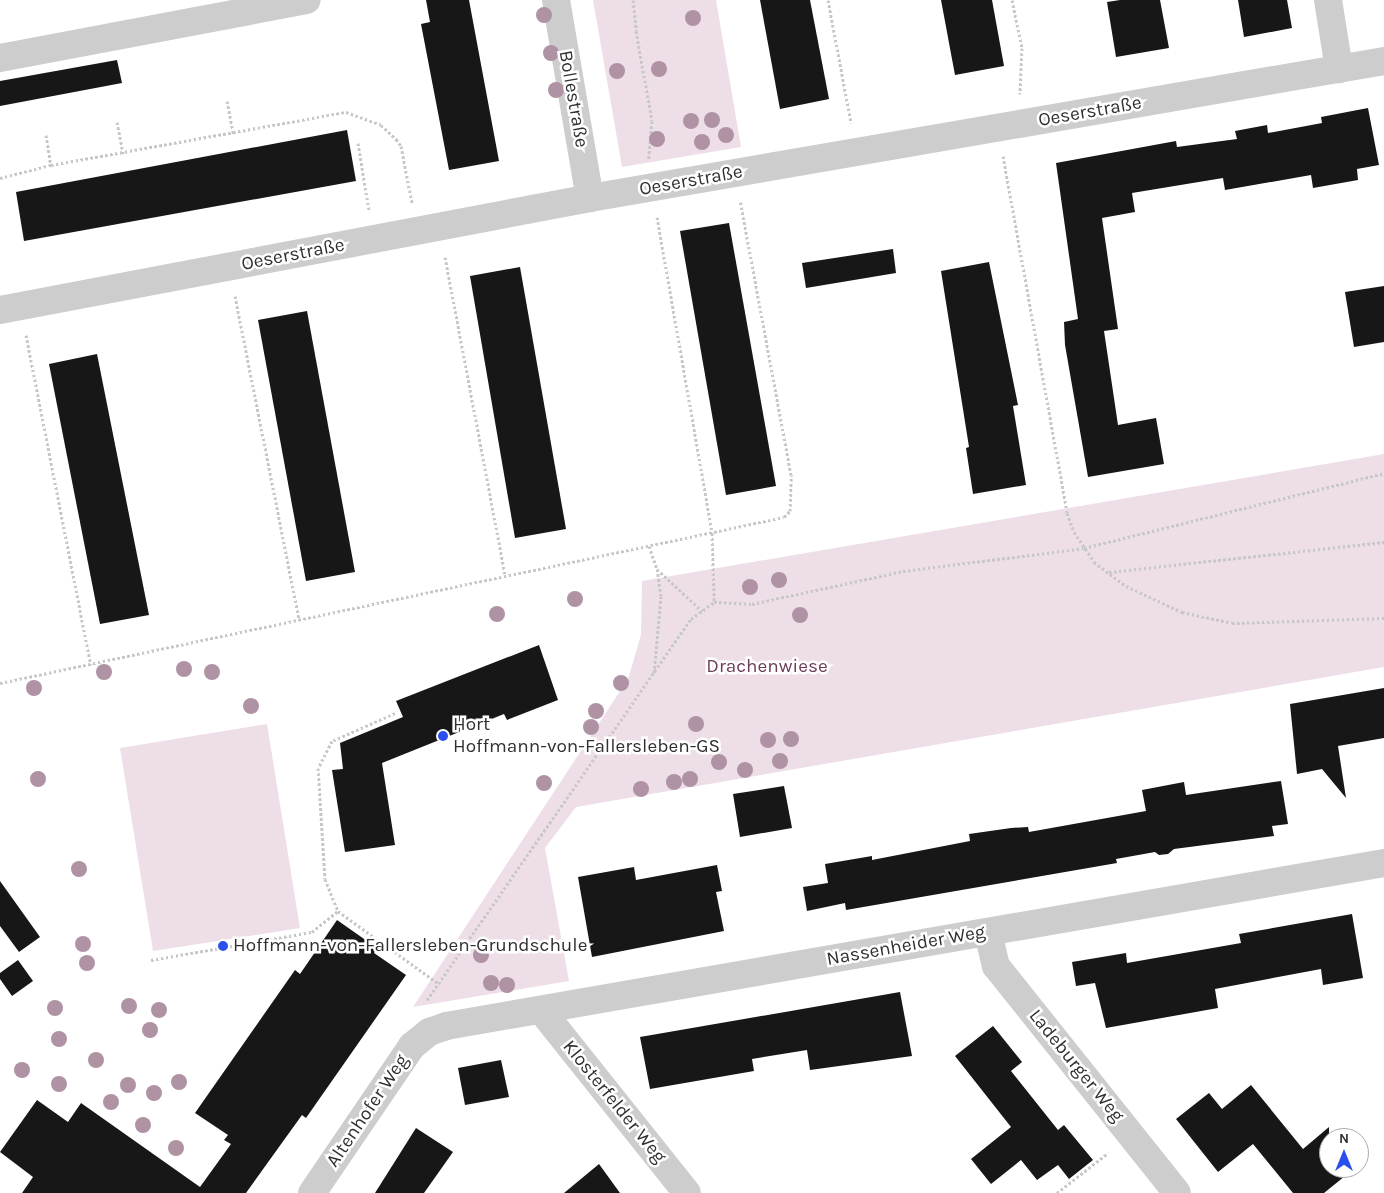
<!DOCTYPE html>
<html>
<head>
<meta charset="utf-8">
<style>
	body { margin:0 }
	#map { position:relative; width:1384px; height:1193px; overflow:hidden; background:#fff; font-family:Karla,sans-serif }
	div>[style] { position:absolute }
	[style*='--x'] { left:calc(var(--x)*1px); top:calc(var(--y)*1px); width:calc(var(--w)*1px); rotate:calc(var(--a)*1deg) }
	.green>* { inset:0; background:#eedee8 }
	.building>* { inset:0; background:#171717 }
	.path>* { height:3px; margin-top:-1.5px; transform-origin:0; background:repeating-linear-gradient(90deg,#c7c7c7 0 2.5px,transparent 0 5px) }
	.minor>* { height:28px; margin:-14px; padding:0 14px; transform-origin:14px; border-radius:14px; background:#cdcdcd }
	.trees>* { width:16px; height:16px; margin:-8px; border-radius:50%; background:#af93a4 }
	.dots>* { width:14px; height:14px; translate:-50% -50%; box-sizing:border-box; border:2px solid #fff; border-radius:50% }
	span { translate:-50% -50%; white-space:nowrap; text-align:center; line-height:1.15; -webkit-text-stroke:5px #fff; paint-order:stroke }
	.street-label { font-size:19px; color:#303030 }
	.park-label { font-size:19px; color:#6e3b59 }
	.poi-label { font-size:19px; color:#303030 }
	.left { translate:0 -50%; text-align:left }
	.north { position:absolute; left:1319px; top:1128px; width:50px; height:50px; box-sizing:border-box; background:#fff; border:1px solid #acacac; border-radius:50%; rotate:0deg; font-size:14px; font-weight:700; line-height:20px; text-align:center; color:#303030 }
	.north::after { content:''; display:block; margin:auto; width:18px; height:22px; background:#2c4fed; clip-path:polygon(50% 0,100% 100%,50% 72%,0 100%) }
</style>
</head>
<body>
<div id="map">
	<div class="green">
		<div style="clip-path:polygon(593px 0,716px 0,741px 147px,622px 167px)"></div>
		<div style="clip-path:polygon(1384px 454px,1384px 667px,576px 807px,545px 848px,569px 981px,413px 1007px,628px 679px,641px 635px,642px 581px)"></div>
		<div style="clip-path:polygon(267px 724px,300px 928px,153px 951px,120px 748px)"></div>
	</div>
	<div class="building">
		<div style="clip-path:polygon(426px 0,469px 0,499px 161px,449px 170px,421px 24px,430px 22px)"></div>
		<div style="clip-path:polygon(760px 0,810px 0,829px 99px,780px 109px)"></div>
		<div style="clip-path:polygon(941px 0,992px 0,1004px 66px,955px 75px)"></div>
		<div style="clip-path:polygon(1120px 0,1160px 0,1169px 48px,1116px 57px,1107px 2px)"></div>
		<div style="clip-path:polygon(1238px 0,1287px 0,1292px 28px,1244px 37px)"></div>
		<div style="clip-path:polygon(117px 60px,122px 83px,0 106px,0 81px)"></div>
		<div style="clip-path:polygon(1368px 108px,1379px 165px,1357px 169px,1358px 180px,1313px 188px,1311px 175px,1225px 190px,1223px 178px,1132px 193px,1135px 212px,1102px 218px,1118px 329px,1104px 331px,1118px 425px,1156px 418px,1164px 464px,1088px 477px,1065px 345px,1064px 322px,1078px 319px,1056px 163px,1176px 141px,1177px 147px,1237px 139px,1235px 131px,1267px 125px,1268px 133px,1322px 123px,1321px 117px)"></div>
		<div style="clip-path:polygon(347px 130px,356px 181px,24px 241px,16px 192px)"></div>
		<div style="clip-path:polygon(729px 223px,776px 486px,726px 495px,680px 231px)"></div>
		<div style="clip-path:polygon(893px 249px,896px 273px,806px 288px,802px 263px)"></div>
		<div style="clip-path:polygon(989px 262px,1018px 405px,1013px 406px,1026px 485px,973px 494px,966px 448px,969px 447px,941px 271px)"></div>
		<div style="clip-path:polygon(520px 267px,566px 529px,515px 538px,470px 276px)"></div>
		<div style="clip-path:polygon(1384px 286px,1384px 342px,1354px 347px,1345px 292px)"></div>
		<div style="clip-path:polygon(307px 311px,355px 572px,306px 581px,258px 320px)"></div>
		<div style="clip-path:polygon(97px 354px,149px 615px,100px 624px,49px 364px)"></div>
		<div style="clip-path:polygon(539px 645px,558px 700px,507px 720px,504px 714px,382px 763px,395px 845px,345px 852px,332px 770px,343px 769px,340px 743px,403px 717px,396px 701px)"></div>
		<div style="clip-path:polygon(1384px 688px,1384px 738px,1338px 746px,1346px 798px,1322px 769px,1297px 774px,1290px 704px)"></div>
		<div style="clip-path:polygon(1281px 781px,1288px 824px,1272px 826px,1274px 836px,1174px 849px,1168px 854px,1159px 855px,1155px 852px,1116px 859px,1117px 863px,846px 910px,845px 903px,807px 911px,803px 887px,828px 883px,825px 864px,872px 856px,872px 860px,970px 841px,969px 834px,1011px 828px,1028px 827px,1029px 832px,1146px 811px,1142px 790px,1184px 782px,1186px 795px)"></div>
		<div style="clip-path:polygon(784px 786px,792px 828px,740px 837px,733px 794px)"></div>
		<div style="clip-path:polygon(717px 865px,722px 891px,716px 892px,724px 931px,592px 957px,578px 877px,634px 867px,636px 880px)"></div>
		<div style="clip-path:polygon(0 881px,40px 937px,19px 952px,0 926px)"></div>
		<div style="clip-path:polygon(1352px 914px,1363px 978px,1323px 985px,1321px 969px,1215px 989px,1218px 1008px,1106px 1028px,1095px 983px,1076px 986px,1072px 962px,1126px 953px,1127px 963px,1241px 943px,1239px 934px)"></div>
		<div style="clip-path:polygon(337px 920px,377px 948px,374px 953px,406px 975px,306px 1118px,302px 1115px,246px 1193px,22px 1193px,33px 1177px,0 1152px,37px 1100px,68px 1122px,81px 1103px,200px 1187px,231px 1144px,224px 1140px,228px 1135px,195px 1113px,295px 970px,300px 974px)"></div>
		<div style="clip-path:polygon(18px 960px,33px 981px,12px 996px,0 979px,0 973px)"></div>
		<div style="clip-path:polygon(900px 992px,912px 1056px,810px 1070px,807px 1050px,752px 1059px,754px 1071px,650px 1089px,640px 1037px)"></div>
		<div style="clip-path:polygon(993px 1026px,1022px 1062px,1011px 1071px,1058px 1130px,1064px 1125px,1093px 1160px,1069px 1179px,1058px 1165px,1037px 1180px,1021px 1160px,991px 1184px,971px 1159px,1011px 1127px,955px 1056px)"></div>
		<div style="clip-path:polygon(501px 1060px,509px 1097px,465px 1105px,458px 1068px)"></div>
		<div style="clip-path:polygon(1251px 1085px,1303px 1149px,1329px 1127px,1329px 1168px,1355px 1168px,1324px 1193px,1293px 1193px,1253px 1144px,1218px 1172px,1176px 1119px,1209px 1093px,1222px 1109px)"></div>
		<div style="clip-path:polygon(416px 1128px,453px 1152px,424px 1193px,375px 1193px)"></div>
		<div style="clip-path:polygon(599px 1164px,620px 1193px,564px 1193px)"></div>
	</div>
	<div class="path">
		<div style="--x:633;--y:0;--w:31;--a:84"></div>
		<div style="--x:636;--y:31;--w:91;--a:79.9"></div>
		<div style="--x:652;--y:121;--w:38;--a:95"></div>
		<div style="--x:828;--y:0;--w:125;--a:79.4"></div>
		<div style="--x:1012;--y:0;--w:49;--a:78.2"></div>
		<div style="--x:1022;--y:48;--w:46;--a:92.5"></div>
		<div style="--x:227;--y:101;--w:33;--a:79"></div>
		<div style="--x:117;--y:122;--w:32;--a:79"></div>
		<div style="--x:46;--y:135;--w:30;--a:81"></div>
		<div style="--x:358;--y:143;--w:68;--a:80.7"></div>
		<div style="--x:1003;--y:156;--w:363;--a:79.8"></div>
		<div style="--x:1067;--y:513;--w:20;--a:70"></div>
		<div style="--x:1074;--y:532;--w:36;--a:56"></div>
		<div style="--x:1094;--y:562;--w:40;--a:37"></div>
		<div style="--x:1126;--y:586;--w:62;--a:24.9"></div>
		<div style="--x:1182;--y:612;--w:51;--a:12.4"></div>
		<div style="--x:1232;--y:623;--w:152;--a:-1.9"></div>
		<div style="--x:0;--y:178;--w:53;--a:-14.3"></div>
		<div style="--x:51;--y:165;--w:300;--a:-10.2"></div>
		<div style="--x:346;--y:112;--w:37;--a:20"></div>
		<div style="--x:381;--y:125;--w:21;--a:43"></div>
		<div style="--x:396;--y:139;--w:9;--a:54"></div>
		<div style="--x:401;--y:146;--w:58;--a:79.1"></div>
		<div style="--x:657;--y:217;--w:321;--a:80.1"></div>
		<div style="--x:712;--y:533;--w:69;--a:88.3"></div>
		<div style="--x:445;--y:257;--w:325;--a:79.3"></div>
		<div style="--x:235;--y:296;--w:329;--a:78.8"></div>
		<div style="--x:26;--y:335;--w:336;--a:78.9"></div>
		<div style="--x:649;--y:546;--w:24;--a:71"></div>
		<div style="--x:657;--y:569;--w:62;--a:43"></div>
		<div style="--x:1109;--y:572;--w:277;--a:-6.2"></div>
		<div style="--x:654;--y:673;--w:77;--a:-84.8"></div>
		<div style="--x:661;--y:596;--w:27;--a:-98"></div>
		<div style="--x:0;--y:683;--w:801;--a:-11.95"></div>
		<div style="--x:784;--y:517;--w:8;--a:-45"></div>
		<div style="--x:790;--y:511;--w:36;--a:-88"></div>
		<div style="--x:791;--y:475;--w:279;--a:-100.5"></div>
		<div style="--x:395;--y:713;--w:69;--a:156"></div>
		<div style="--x:332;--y:741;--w:30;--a:117"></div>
		<div style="--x:318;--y:768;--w:111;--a:86.4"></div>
		<div style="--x:325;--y:879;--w:35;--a:68"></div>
		<div style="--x:338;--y:911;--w:125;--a:35.9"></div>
		<div style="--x:151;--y:960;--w:163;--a:-9.9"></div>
		<div style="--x:312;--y:932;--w:33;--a:-39"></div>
		<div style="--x:427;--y:1000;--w:464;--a:-55.3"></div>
		<div style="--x:691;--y:619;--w:29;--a:-36"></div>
		<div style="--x:714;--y:602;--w:38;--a:3"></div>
		<div style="--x:752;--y:604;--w:155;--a:-12.3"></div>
		<div style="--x:903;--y:571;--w:182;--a:-7.2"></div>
		<div style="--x:1084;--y:548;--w:309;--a:-14"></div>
		<div style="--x:1057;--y:1193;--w:65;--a:-38.1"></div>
	</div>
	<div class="minor">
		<div style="--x:556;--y:0;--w:201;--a:80.3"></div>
		<div style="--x:1328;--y:0;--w:70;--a:80.9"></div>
		<div style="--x:0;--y:58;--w:312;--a:-10.7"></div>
		<div style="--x:0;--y:310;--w:601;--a:-10.75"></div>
		<div style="--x:590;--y:198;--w:806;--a:-9.79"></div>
		<div style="--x:988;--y:932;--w:35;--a:77"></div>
		<div style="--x:996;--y:966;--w:290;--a:51.4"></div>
		<div style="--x:541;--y:1010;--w:234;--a:51.4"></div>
		<div style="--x:312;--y:1193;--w:178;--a:-55.8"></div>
		<div style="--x:412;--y:1046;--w:22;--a:-39"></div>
		<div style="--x:429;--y:1032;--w:18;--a:-19"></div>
		<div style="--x:446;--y:1026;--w:952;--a:-9.86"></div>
	</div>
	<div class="trees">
		<div style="left:544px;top:15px"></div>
		<div style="left:693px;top:18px"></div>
		<div style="left:551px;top:53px"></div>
		<div style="left:659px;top:69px"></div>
		<div style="left:617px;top:71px"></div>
		<div style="left:556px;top:90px"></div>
		<div style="left:712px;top:120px"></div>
		<div style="left:691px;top:121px"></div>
		<div style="left:726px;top:135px"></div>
		<div style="left:657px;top:139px"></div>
		<div style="left:702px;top:142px"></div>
		<div style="left:779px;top:580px"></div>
		<div style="left:750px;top:587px"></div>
		<div style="left:575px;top:599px"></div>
		<div style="left:497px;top:614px"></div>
		<div style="left:800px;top:615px"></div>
		<div style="left:184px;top:669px"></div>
		<div style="left:104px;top:672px"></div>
		<div style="left:212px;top:672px"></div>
		<div style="left:621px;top:683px"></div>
		<div style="left:34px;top:688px"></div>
		<div style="left:251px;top:706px"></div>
		<div style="left:596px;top:711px"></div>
		<div style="left:696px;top:724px"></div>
		<div style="left:591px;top:727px"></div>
		<div style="left:791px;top:739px"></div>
		<div style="left:768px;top:740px"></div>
		<div style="left:780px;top:761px"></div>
		<div style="left:719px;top:762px"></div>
		<div style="left:745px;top:770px"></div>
		<div style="left:38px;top:779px"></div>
		<div style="left:690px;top:779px"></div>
		<div style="left:674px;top:782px"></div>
		<div style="left:544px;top:783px"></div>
		<div style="left:641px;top:789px"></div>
		<div style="left:79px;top:869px"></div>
		<div style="left:83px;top:944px"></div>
		<div style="left:481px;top:955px"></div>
		<div style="left:87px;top:963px"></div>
		<div style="left:491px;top:983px"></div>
		<div style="left:507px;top:985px"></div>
		<div style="left:129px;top:1006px"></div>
		<div style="left:55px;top:1008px"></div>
		<div style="left:159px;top:1010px"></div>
		<div style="left:150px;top:1030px"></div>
		<div style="left:59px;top:1039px"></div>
		<div style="left:96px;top:1060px"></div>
		<div style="left:22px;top:1070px"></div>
		<div style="left:179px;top:1082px"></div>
		<div style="left:59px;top:1084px"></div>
		<div style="left:128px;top:1085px"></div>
		<div style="left:154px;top:1093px"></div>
		<div style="left:111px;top:1102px"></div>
		<div style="left:143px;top:1125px"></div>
		<div style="left:176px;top:1148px"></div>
	</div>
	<div class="dots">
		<div style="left:443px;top:736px;background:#2c4fed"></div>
		<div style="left:223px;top:946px;background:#2c4fed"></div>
	</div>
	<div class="street-label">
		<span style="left:573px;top:99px;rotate:80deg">Bollestraße</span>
		<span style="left:1090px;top:112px;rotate:-10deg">Oeserstraße</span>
		<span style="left:691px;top:181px;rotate:-10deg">Oeserstraße</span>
		<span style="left:293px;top:255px;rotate:-11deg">Oeserstraße</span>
		<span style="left:906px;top:946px;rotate:-10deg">Nassenheider Weg</span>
		<span style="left:1076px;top:1066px;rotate:51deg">Ladeburger Weg</span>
		<span style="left:614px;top:1102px;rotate:51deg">Klosterfelder Weg</span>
		<span style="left:368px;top:1111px;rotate:-56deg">Altenhofer Weg</span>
	</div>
	<div class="park-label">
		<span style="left:767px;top:667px">Drachenwiese</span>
	</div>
	<div class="poi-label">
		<span class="left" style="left:453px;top:736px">Hort<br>Hoffmann-von-Fallersleben-GS</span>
		<span class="left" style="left:233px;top:946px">Hoffmann-von-Fallersleben-Grundschule</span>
	</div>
	<div class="north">N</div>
</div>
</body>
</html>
